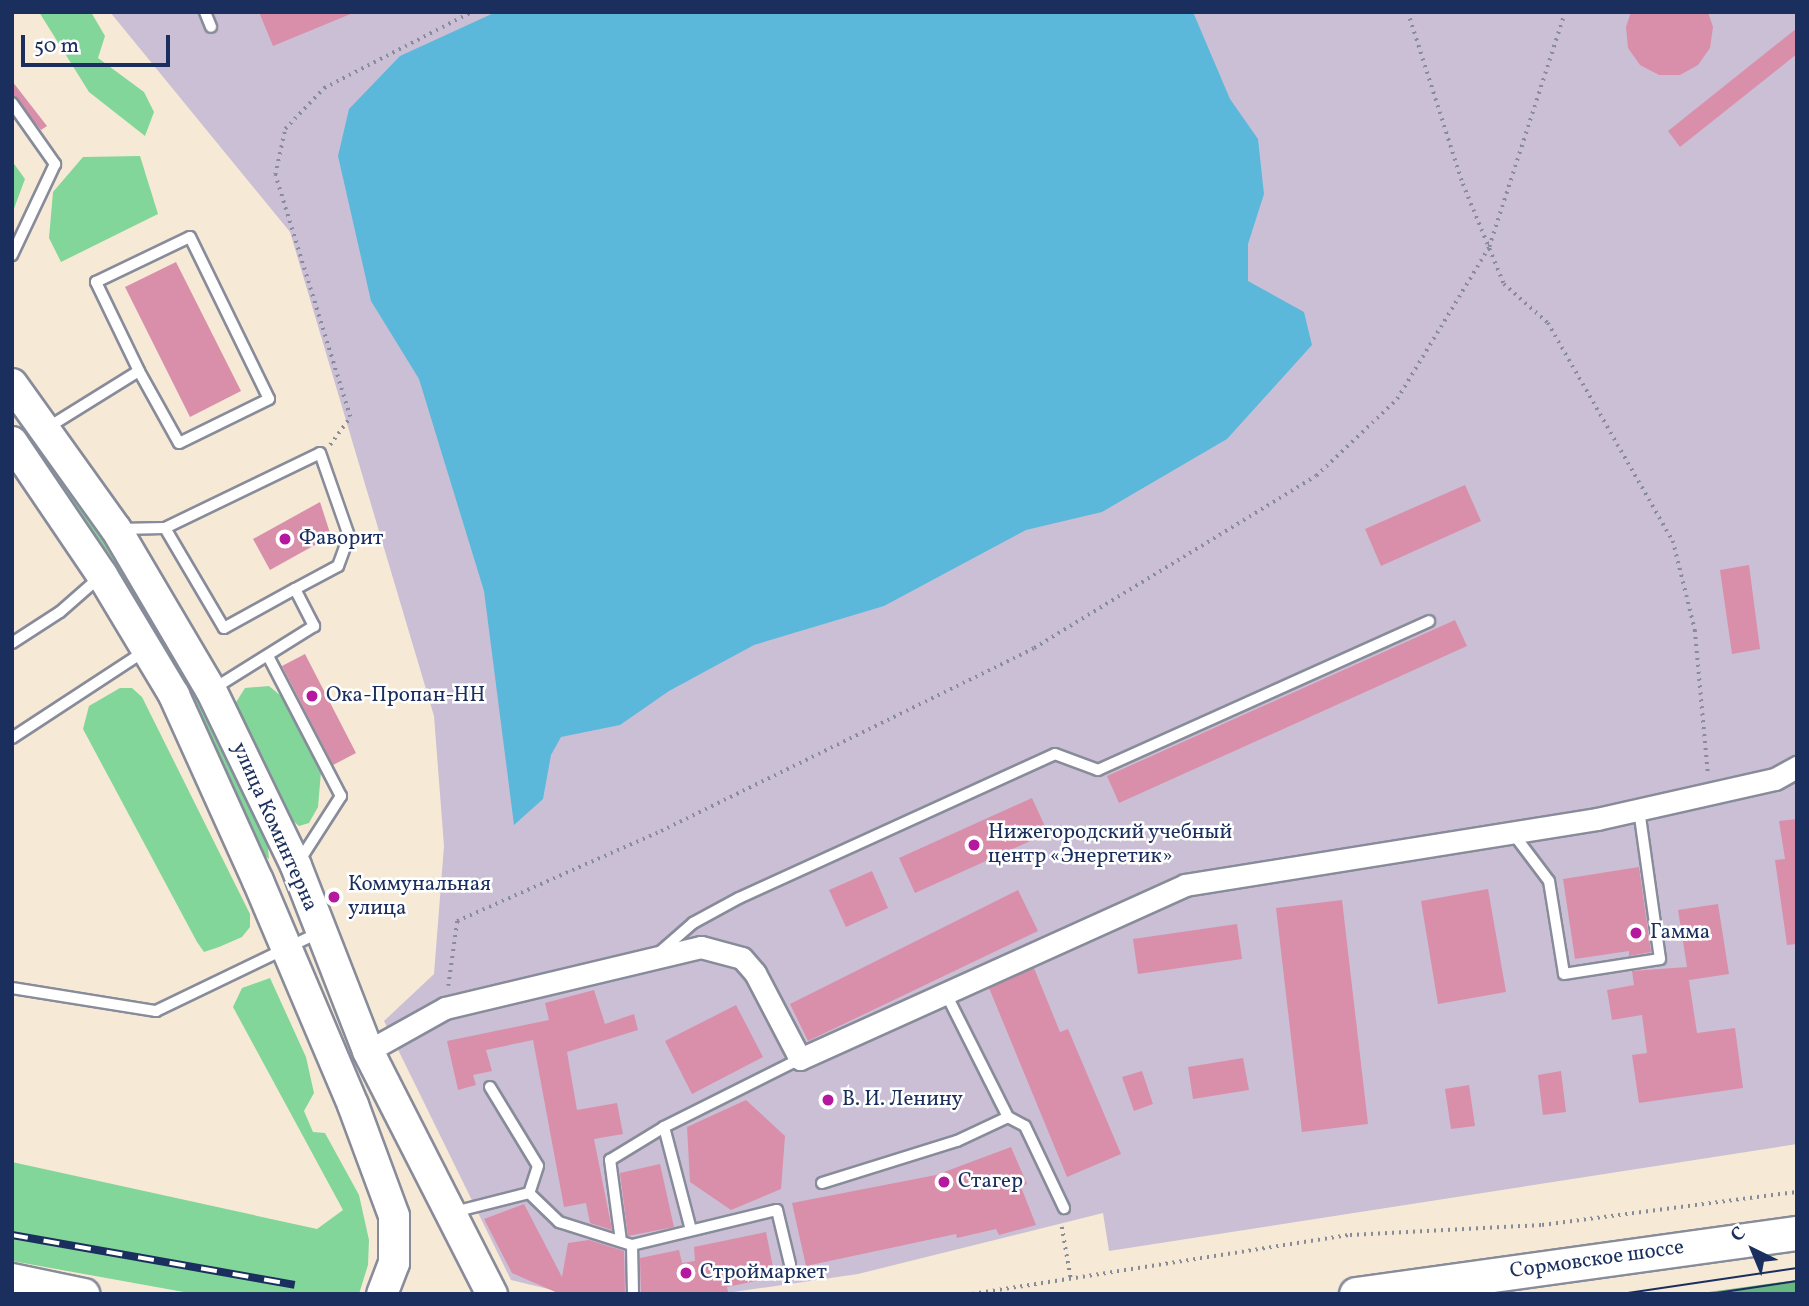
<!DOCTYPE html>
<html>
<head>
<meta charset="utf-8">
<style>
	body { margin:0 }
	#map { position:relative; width:1809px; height:1306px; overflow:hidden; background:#f6ead6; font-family:Vollkorn,serif }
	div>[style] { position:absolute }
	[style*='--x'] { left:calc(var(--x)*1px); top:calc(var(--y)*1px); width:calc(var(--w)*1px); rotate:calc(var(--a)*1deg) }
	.industrial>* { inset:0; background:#cbbfd5 }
	.green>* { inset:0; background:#82d699 }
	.forest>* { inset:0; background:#69b781 }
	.water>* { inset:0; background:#5cb8da }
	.building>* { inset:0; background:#d98faa }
	.path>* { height:3.5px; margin-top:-1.75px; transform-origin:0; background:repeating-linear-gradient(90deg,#888c9a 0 2px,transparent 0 7px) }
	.roads { filter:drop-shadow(2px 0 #888c9a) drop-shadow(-2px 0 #888c9a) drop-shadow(0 2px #888c9a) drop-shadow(0 -2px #888c9a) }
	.lane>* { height:10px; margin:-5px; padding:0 5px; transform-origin:5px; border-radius:5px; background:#fff }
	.street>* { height:21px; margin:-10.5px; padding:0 10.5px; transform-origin:10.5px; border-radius:10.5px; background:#fff }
	.secondary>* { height:30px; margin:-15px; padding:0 15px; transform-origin:15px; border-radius:15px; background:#fff }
	.primary>* { height:33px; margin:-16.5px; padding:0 16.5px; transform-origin:16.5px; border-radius:16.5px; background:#fff }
	.tram>* { height:2px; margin:-1px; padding:0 1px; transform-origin:1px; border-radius:1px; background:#1b2f5e }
	.rail>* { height:8px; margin-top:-4px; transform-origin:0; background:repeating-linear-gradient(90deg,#fff 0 16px,#1b2f5e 0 32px); box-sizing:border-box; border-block:2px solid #1b2f5e }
	.dots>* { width:19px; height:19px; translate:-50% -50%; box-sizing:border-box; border:4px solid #fff; border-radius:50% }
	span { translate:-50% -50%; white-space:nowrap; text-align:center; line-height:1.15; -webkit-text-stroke:5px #fff; paint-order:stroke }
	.poi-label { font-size:21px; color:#1b2f5e }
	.left { translate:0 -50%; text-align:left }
	.street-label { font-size:21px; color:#1b2f5e }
	.frame { position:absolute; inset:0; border:14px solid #1b2f5e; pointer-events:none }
	.north { position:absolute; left:1718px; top:1215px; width:70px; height:70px; -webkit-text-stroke:5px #fff; paint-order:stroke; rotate:317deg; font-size:19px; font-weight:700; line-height:28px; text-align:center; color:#1b2f5e }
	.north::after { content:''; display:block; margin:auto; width:24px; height:32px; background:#1b2f5e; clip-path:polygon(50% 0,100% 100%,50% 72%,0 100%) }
	.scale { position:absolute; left:21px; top:35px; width:149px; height:32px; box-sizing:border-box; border:4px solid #1b2f5e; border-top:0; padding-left:9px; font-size:21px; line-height:24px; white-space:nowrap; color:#1b2f5e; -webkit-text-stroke:5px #fff; paint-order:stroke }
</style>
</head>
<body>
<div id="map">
	<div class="industrial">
		<div style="clip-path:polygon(110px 12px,1797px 12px,1797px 1144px,1109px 1251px,1103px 1213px,858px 1274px,720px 1294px,569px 1294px,511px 1280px,384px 1021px,434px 974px,444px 846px,434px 716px,290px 232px)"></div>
	</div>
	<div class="green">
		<div style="clip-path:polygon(39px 12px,91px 12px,105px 36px,98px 58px,144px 92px,154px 112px,145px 136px,89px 92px)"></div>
		<div style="clip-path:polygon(140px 156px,158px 214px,61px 262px,49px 238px,53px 192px,83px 157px)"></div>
		<div style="clip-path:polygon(12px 161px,25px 179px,12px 214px)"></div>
		<div style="clip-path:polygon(40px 447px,107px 540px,185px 671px,267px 839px,269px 859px,261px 853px,35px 453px)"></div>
		<div style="clip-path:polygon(269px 686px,281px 696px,321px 772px,318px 807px,309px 823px,299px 826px,285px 814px,233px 707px,245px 688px)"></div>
		<div style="clip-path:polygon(120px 688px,132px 688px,142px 697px,250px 914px,250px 927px,242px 937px,219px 947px,204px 952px,197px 942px,83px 729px,89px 706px)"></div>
		<div style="clip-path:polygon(270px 978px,306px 1057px,314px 1093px,304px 1111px,313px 1132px,325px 1133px,359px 1195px,369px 1240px,368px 1265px,359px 1294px,195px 1294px,12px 1261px,12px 1162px,317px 1229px,343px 1210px,233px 1007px,242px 988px)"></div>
	</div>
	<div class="forest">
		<div style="clip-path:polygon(1797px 1280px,1797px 1294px,1694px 1294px)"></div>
	</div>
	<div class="water">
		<div style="clip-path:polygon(496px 12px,1193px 12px,1230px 99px,1258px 139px,1264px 194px,1248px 244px,1248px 281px,1304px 312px,1312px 345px,1227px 439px,1102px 512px,1026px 530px,884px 606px,754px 645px,669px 691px,620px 725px,561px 737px,551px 755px,543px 799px,514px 825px,484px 591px,419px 379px,371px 301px,338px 156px,349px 109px,400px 56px)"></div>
	</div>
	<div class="building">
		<div style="clip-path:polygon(259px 12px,353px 12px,353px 13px,273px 46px)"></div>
		<div style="clip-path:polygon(1631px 12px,1708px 12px,1713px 27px,1710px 48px,1698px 65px,1680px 75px,1659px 75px,1640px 65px,1628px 48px,1626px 27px)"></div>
		<div style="clip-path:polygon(1797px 28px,1797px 54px,1680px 147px,1668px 131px)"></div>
		<div style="clip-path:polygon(12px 81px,47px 126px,41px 130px,12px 95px)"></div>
		<div style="clip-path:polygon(176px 262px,241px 391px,190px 417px,125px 287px)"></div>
		<div style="clip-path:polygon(1465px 485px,1481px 521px,1381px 566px,1365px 529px)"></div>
		<div style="clip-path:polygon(320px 502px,331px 536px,270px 570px,253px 539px)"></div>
		<div style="clip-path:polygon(1749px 565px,1760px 649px,1732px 654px,1720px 570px)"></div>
		<div style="clip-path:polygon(1455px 620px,1467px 646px,1119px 803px,1107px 776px)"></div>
		<div style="clip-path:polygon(305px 654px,356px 753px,333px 765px,282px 666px)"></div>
		<div style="clip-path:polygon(1032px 798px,1048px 833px,915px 893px,899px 858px)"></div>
		<div style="clip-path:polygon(1797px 819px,1797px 944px,1787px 945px,1775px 860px,1785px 859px,1779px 821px)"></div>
		<div style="clip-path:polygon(1639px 867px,1651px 952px,1629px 956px,1629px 951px,1575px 959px,1563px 879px)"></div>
		<div style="clip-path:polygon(872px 871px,888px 908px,846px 927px,829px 890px)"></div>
		<div style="clip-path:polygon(1488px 889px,1506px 992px,1438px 1004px,1421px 901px)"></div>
		<div style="clip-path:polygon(1018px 890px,1038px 931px,808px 1041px,790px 1004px)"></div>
		<div style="clip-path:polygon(1342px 900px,1368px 1124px,1302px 1132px,1276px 908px)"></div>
		<div style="clip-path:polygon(1718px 904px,1729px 974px,1689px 980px,1688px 974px,1697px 1033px,1735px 1028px,1743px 1088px,1639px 1103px,1632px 1055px,1647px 1053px,1642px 1015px,1612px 1020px,1607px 990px,1634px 985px,1632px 971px,1687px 967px,1678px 910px)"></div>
		<div style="clip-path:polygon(1237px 924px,1242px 959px,1138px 974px,1133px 939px)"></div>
		<div style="clip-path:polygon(1034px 968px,1060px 1032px,1068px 1029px,1121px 1154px,1067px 1177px,989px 988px)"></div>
		<div style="clip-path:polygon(594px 990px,605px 1024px,634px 1014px,638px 1030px,567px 1052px,577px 1110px,617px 1103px,623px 1134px,594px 1139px,612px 1230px,590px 1223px,586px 1203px,564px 1207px,533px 1040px,486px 1050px,492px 1071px,473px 1075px,476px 1085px,458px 1090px,447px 1041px,549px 1020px,545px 1003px)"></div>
		<div style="clip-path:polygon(736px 1005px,763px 1057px,692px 1094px,665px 1041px)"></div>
		<div style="clip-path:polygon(1243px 1058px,1249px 1090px,1193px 1099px,1188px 1067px)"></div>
		<div style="clip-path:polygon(1142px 1071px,1153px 1104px,1134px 1111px,1122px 1077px)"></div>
		<div style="clip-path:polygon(1561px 1071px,1566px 1112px,1543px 1115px,1538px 1075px)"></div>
		<div style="clip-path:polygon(1469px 1085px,1475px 1126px,1451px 1129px,1445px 1089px)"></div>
		<div style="clip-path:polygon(746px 1100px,785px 1136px,781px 1189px,731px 1210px,690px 1182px,687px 1127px)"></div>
		<div style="clip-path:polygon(1011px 1147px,1027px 1184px,1021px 1187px,1036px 1225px,999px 1235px,996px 1229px,957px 1238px,956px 1234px,806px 1266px,792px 1203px,936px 1175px)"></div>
		<div style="clip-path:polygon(660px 1164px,674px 1227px,628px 1236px,620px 1173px)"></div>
		<div style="clip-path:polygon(524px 1204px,562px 1277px,568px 1243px,589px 1240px,624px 1251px,625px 1294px,560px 1294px,512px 1273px,484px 1219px)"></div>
		<div style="clip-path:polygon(766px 1232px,775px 1277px,727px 1287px,728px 1292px,641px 1294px,640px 1258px,679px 1250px,682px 1263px,695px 1261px,694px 1247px)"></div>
	</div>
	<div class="path">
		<div style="--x:1408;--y:12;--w:181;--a:72.3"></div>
		<div style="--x:1463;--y:184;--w:108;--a:67.7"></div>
		<div style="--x:1504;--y:284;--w:59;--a:41.6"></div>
		<div style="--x:1548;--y:323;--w:251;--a:60.2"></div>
		<div style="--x:1673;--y:541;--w:92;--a:76.1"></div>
		<div style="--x:1695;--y:630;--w:145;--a:84.8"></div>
		<div style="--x:330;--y:445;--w:34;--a:-54"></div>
		<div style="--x:350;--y:417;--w:253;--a:-107.2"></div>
		<div style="--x:275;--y:175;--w:47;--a:-77.7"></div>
		<div style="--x:285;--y:129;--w:57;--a:-46.4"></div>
		<div style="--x:324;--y:88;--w:166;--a:-27.2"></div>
		<div style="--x:448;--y:986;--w:66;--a:-82.1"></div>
		<div style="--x:457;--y:921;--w:223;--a:-23.8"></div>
		<div style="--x:661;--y:831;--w:415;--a:-26.1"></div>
		<div style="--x:1034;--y:648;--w:330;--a:-31.4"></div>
		<div style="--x:1316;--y:476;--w:112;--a:-43.5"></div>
		<div style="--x:1397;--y:399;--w:178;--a:-58.8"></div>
		<div style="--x:1489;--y:247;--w:247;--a:-72.1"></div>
		<div style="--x:1062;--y:1227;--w:53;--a:80.2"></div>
		<div style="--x:972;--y:1294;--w:383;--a:-8.9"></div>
		<div style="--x:1350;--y:1235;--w:192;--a:-3"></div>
		<div style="--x:1542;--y:1225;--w:257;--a:-7.4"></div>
	</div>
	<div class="roads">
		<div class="lane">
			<div style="--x:205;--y:12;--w:16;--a:68"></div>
			<div style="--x:12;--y:103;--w:75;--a:54.8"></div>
			<div style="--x:55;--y:164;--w:101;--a:115.3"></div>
			<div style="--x:47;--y:428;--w:108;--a:-31.8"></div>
			<div style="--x:139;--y:371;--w:99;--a:-115.8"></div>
			<div style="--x:96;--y:282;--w:104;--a:-25.6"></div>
			<div style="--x:190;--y:237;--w:180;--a:64"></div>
			<div style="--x:269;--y:399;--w:100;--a:153.9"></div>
			<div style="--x:179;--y:443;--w:82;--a:-119.1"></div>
			<div style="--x:165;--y:528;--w:172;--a:-25.8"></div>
			<div style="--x:320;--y:453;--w:88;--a:70.7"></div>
			<div style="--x:349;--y:536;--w:32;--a:110"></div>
			<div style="--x:338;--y:566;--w:49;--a:151.9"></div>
			<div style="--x:119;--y:529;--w:46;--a:-1.2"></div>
			<div style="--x:165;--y:528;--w:116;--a:59.5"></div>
			<div style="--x:224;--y:628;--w:81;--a:-28.8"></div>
			<div style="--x:295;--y:589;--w:42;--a:62.8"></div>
			<div style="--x:314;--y:626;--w:119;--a:148"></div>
			<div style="--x:12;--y:643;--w:57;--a:-32.9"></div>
			<div style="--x:60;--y:612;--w:53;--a:-41.2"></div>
			<div style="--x:268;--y:656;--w:158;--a:62.5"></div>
			<div style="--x:341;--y:796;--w:80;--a:122.7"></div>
			<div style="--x:12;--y:738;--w:159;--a:-33.2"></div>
			<div style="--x:1512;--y:832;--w:61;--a:52.9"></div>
			<div style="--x:1549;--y:881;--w:94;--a:80.8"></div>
			<div style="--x:1564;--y:974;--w:97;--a:-8.9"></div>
			<div style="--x:1660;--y:959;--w:150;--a:-98"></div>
			<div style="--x:661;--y:951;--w:43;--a:-41.2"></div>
			<div style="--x:693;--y:923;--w:52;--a:-28.5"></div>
			<div style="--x:739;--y:898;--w:347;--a:-24.5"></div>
			<div style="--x:1055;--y:754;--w:46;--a:20.4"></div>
			<div style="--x:1098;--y:770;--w:363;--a:-24.2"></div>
			<div style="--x:12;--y:988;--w:146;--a:9.1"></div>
			<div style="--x:156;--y:1011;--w:182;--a:-25.7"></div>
			<div style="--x:490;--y:1087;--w:92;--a:58.7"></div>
			<div style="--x:538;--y:1166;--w:28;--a:108"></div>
			<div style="--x:1008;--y:1117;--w:19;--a:28"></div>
			<div style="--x:1025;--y:1126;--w:91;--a:64.6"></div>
			<div style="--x:664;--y:1127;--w:106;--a:75.3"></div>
			<div style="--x:822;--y:1183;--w:141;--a:-17.3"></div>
			<div style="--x:957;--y:1141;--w:56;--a:-25.2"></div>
			<div style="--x:1008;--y:1117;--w:140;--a:-116.7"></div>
			<div style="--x:454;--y:1212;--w:77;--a:-14.2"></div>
			<div style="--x:529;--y:1193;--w:42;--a:44"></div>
			<div style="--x:559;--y:1222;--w:77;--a:17.5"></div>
			<div style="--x:632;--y:1245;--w:149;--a:-13.6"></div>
			<div style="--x:777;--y:1210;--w:56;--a:76.5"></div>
			<div style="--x:621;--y:1241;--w:82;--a:-97.7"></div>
			<div style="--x:610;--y:1160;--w:63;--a:-31.4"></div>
			<div style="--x:664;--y:1127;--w:152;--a:-26.6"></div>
			<div style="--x:632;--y:1245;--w:49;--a:88.8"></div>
		</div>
		<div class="street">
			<div style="--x:368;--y:1051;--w:88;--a:-29.2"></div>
			<div style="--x:445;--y:1008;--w:263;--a:-13.4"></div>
			<div style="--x:701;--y:947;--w:42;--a:15"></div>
			<div style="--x:742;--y:958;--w:20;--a:49"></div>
			<div style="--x:755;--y:973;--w:97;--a:62.4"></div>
			<div style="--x:800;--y:1059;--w:422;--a:-24.3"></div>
			<div style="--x:1185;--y:885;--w:417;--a:-9.1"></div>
			<div style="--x:1597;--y:819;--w:182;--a:-12.7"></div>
			<div style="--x:1775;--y:779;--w:25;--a:-29"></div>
		</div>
		<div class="secondary">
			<div style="--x:12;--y:384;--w:178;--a:54.4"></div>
			<div style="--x:116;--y:529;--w:187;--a:59.5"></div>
			<div style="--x:211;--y:690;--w:195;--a:64.2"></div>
			<div style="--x:296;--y:866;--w:199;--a:68.7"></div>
			<div style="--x:368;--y:1051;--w:273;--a:63"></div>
			<div style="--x:12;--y:442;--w:161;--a:55.9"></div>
			<div style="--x:102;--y:575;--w:140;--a:59"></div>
			<div style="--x:174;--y:695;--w:204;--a:65.7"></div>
			<div style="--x:258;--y:881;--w:243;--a:67"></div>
			<div style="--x:353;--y:1105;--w:118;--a:69.7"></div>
			<div style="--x:394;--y:1216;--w:47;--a:90"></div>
			<div style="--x:394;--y:1263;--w:33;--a:111"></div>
			<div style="--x:12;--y:1279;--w:74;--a:11.8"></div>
		</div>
		<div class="primary">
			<div style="--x:1356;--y:1294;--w:445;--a:-7.9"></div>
		</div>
	</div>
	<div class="tram">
		<div style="--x:1621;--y:1294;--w:178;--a:-8.4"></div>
		<div style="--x:1710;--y:1294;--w:88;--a:-8.5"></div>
	</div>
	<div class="rail">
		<div style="--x:12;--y:1235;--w:287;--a:10"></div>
	</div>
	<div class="dots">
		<div style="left:285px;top:539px;background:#b5179e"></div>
		<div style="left:312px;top:696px;background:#b5179e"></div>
		<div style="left:974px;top:845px;background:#b5179e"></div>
		<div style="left:334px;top:897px;background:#b5179e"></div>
		<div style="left:1636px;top:933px;background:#b5179e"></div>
		<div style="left:828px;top:1100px;background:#b5179e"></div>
		<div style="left:944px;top:1182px;background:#b5179e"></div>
		<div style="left:686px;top:1273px;background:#b5179e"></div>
	</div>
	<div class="poi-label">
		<span class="left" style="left:299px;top:539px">Фаворит</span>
		<span class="left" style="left:326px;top:696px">Ока-Пропан-НН</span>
		<span class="left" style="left:988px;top:845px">Нижегородский учебный<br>центр «Энергетик»</span>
		<span class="left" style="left:348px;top:897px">Коммунальная<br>улица</span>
		<span class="left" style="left:1650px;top:933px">Гамма</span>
		<span class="left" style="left:842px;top:1100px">В. И. Ленину</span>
		<span class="left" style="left:958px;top:1182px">Стагер</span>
		<span class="left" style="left:700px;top:1273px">Строймаркет</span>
	</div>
	<div class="street-label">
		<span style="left:274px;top:827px;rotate:66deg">улица Коминтерна</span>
		<span style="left:1597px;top:1260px;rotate:-8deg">Сормовское шоссе</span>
	</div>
	<div class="frame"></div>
	<div class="north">С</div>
	<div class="scale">50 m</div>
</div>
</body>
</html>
